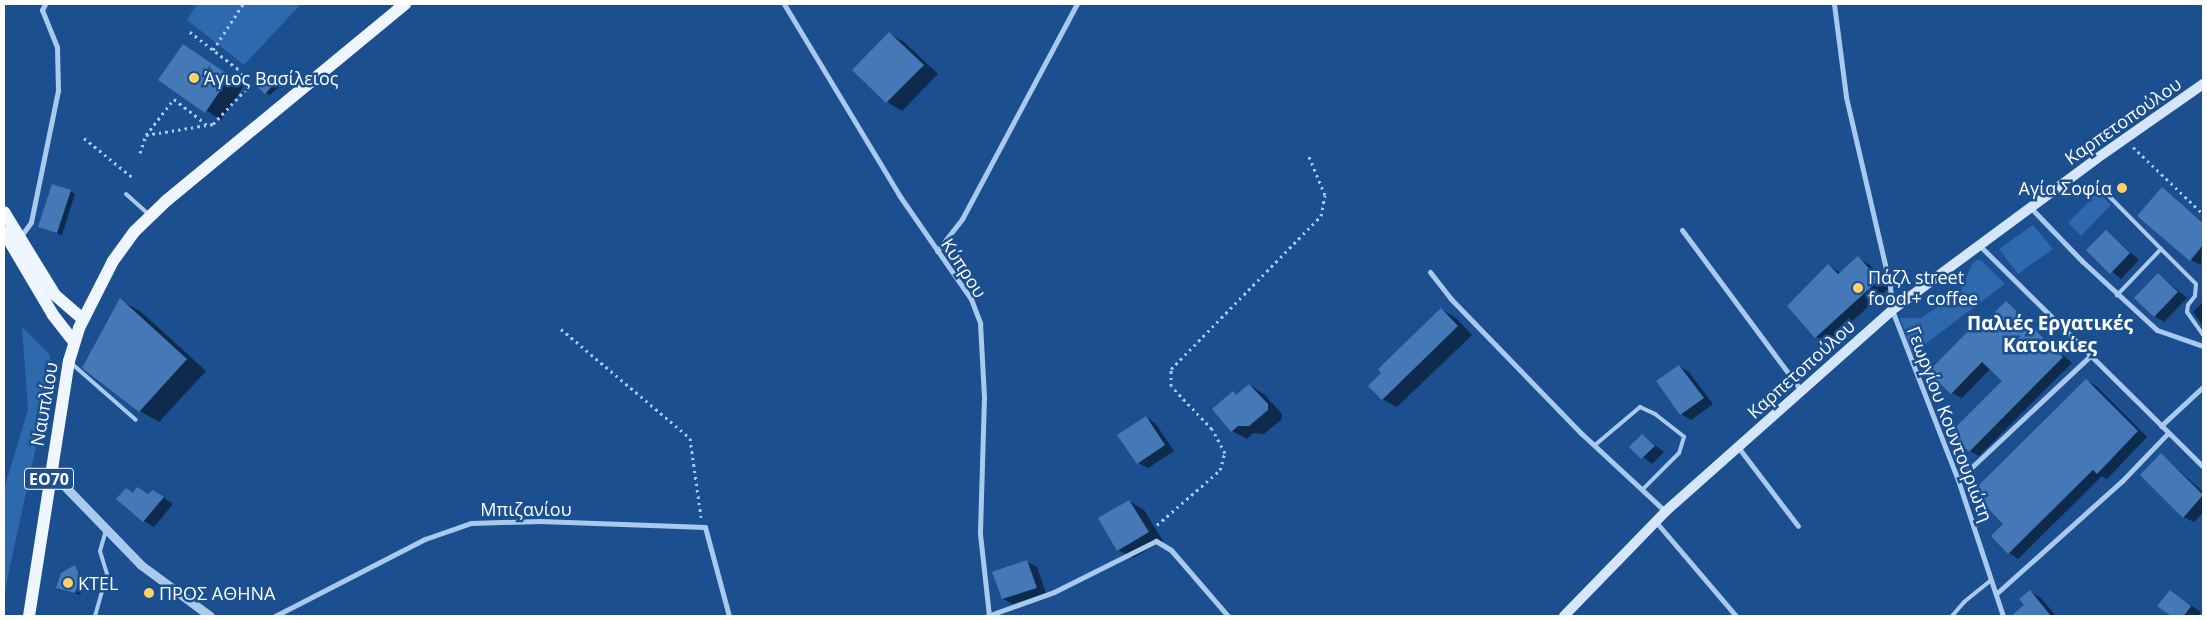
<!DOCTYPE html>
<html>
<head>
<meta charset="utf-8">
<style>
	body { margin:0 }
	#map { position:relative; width:2207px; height:620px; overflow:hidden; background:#1b4f8f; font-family:"Open Sans",sans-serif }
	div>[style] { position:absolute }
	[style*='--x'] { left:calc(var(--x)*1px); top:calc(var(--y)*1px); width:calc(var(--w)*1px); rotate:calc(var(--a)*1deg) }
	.green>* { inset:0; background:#2e69ad }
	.shadow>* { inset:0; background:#0007 }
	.building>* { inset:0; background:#4478b7 }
	.path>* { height:3px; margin-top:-1.5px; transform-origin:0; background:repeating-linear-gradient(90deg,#a9c9ee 0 2.5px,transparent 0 6.5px) }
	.service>* { height:4px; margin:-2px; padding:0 2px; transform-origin:2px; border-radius:2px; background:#a9c9ee }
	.pedestrian>* { height:4.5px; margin:-2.25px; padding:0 2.25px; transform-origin:2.25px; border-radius:2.25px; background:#a9c9ee }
	.minor>* { height:5px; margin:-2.5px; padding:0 2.5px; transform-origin:2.5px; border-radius:2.5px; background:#a9c9ee }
	.tertiary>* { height:9px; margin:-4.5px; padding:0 4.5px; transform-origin:4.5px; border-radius:4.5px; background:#a9c9ee }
	.secondary>* { height:10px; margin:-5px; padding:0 5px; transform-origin:5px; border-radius:5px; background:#d6e6fa }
	.primary>* { height:12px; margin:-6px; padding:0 6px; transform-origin:6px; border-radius:6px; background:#f0f6ff }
	.dots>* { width:14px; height:14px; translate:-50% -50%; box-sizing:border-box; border:2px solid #1b4f8f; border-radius:50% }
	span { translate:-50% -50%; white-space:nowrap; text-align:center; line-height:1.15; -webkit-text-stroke:5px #1b4f8f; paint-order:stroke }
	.shield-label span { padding:1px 4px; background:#1b4f8f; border:1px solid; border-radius:4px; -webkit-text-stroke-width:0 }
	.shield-label { font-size:16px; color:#fff; font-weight:700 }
	.poi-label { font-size:18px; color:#fff }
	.left { translate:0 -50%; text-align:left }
	.right { translate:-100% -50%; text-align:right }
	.street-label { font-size:18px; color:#fff }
	.neighbourhood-label { font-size:19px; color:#fff; font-weight:700 }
	.frame { position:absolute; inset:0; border:5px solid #fff; pointer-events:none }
</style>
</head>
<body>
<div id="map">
	<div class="green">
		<div style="clip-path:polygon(197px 4px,301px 4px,244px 65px,187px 20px)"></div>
		<div style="clip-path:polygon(2098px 192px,2111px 205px,2081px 236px,2068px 223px)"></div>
		<div style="clip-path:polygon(2033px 225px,2053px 249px,2018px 274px,1999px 249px)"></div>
		<div style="clip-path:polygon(1977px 260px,1981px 260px,2005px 284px,1912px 354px,1900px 318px,1921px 318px,1960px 292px,1972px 264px)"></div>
		<div style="clip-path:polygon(22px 327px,50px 355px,51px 378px,4px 594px,4px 489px,28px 410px)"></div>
	</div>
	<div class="shadow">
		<div style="clip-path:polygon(890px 34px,904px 42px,938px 74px,902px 111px,887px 102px,854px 70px)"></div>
		<div style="clip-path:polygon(184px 46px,244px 86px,221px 120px,160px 80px)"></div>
		<div style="clip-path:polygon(265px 74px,279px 87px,270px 95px,266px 93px)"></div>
		<div style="clip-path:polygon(2162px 189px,2203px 222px,2201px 265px,2191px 260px)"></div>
		<div style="clip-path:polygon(70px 191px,75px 194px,62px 235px,40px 227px)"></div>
		<div style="clip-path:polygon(2106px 231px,2139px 260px,2121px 279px,2087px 250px)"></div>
		<div style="clip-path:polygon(1858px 258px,1870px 265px,1890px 287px,1828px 343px,1816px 337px,1828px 265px,1841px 273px)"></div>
		<div style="clip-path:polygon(2158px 274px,2187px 298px,2164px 322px,2154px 316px)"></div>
		<div style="clip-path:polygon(120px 300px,140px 311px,206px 371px,159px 422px,140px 411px)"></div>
		<div style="clip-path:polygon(2203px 302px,2203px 326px,2193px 312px)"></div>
		<div style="clip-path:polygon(2006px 303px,2072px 363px,1979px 456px,1970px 451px,2004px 381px,1991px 368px,1962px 398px,1952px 393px,1970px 330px,1976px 334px)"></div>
		<div style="clip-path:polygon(1441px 309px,1456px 318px,1472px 335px,1397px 407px,1382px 399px)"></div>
		<div style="clip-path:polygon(1679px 366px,1689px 372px,1713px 404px,1691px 420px,1681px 414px,1657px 382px)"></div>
		<div style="clip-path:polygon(2086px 380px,2096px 386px,2147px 437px,2107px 479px,2102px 476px,2018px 559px,2009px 553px,2005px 524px)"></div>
		<div style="clip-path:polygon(1250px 385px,1264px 394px,1282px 414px,1282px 419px,1264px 434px,1253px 433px,1247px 439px,1232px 431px,1233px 393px,1237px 396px)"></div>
		<div style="clip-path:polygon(1146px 417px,1155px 423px,1174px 451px,1148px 468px,1138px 463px)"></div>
		<div style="clip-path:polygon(1642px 435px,1664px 452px,1652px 464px,1631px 447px)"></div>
		<div style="clip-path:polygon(2162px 455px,2203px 492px,2203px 513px,2194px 522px,2184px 517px)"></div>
		<div style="clip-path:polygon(148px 495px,163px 497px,173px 504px,154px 527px,144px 521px)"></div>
		<div style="clip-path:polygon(1129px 501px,1144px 510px,1163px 541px,1133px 558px,1118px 550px)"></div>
		<div style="clip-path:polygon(1027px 562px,1037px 567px,1046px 593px,1013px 604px,1003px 599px)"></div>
		<div style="clip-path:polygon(75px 566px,85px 581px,80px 595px,58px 587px)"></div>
		<div style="clip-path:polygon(2170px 591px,2201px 612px,2198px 616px,2173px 616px,2159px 606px)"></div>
		<div style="clip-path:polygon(2030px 592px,2040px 597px,2056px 616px,2013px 616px,2026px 605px)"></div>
	</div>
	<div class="building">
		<div style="clip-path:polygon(889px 32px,924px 65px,886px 103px,852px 70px)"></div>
		<div style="clip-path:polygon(183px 44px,230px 76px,205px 113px,158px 80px)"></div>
		<div style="clip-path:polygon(264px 73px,275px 83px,265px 94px,254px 83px)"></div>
		<div style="clip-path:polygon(52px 184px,71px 190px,57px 233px,38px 227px)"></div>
		<div style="clip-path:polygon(2162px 187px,2203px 223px,2203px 245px,2190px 261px,2137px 216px)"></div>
		<div style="clip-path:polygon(2106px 230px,2130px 253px,2110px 274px,2086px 250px)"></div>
		<div style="clip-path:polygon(1858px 256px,1879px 280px,1815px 338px,1787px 306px,1828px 264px,1838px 274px)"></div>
		<div style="clip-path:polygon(2158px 273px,2178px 292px,2154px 317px,2134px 298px)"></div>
		<div style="clip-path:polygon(120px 298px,187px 359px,139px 412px,82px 368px)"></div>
		<div style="clip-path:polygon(2006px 301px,2063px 357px,1969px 452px,1950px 433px,2002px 381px,1982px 362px,1951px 394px,1928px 372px,1970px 329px,1974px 333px)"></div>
		<div style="clip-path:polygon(1441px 308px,1458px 326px,1382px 400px,1368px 386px,1381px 373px,1378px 369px)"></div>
		<div style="clip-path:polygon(1679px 365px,1704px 398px,1680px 415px,1656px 381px)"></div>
		<div style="clip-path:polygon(2086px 379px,2138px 431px,2097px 474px,2093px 470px,2008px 554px,1991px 536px,2003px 524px,1972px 492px)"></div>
		<div style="clip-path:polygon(1249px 384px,1268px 404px,1268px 410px,1249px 426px,1238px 426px,1231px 432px,1212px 409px,1233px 391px,1236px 395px)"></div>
		<div style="clip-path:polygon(1146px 416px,1165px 445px,1137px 464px,1117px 435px)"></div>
		<div style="clip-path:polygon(1642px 434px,1655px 446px,1641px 459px,1629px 447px)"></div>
		<div style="clip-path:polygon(2161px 453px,2203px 495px,2183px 518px,2140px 475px)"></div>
		<div style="clip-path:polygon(137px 487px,148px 494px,153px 490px,164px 497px,143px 522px,116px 499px,126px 488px,133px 493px)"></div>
		<div style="clip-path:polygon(1129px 500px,1149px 532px,1117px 551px,1098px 518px)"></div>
		<div style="clip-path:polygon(1027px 560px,1037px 588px,1002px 599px,992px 572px)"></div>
		<div style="clip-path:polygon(75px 565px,81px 578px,75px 593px,56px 588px,61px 573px)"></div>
		<div style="clip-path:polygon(2030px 590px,2051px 616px,2011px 616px,2024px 605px,2019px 599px)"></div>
		<div style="clip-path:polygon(2170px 590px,2191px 606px,2184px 616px,2171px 616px,2157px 606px)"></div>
	</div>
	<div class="path">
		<div style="--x:213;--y:50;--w:55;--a:-56.9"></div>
		<div style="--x:146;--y:135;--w:68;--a:-9.3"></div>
		<div style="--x:213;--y:124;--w:52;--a:-46.5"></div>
		<div style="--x:249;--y:86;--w:20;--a:-123"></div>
		<div style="--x:238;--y:69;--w:61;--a:-142.4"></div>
		<div style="--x:84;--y:138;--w:62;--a:39.1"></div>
		<div style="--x:2133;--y:147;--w:97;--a:43.7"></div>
		<div style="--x:140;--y:153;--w:19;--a:-72"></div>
		<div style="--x:146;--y:135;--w:46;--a:-52.1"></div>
		<div style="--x:174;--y:99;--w:42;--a:38.2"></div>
		<div style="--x:561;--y:329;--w:169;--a:40.2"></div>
		<div style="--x:690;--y:438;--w:80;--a:82.1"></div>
		<div style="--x:1157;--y:525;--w:84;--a:-41.1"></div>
		<div style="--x:1220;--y:470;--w:18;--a:-74"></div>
		<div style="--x:1225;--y:453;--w:27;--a:-118"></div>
		<div style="--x:1212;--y:429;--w:59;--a:-133.6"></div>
		<div style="--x:1171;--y:386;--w:17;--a:-90"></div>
		<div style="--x:1171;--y:369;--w:214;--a:-45.6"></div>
		<div style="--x:1321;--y:216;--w:21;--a:-79"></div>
		<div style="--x:1325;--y:195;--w:44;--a:-112.5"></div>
	</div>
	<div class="service">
		<div style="--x:2103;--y:190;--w:83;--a:45.5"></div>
		<div style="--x:2161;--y:249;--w:64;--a:133.7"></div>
		<div style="--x:126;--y:194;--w:30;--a:42"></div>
		<div style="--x:2161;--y:249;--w:49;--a:45"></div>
		<div style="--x:2196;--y:284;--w:12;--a:95"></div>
		<div style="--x:2195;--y:296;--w:11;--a:128"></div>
		<div style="--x:2188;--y:305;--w:7;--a:98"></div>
		<div style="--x:2187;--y:312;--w:28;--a:55"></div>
		<div style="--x:71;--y:363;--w:86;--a:41.2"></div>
		<div style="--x:1595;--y:445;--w:59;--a:-40.2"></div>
		<div style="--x:1640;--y:407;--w:17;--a:25"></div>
		<div style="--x:1655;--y:414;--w:37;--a:38"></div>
		<div style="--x:1684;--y:437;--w:17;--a:107"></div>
		<div style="--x:1679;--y:453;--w:51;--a:135"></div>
		<div style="--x:95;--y:616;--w:44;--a:-74.1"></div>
		<div style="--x:107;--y:574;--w:24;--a:-107"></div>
		<div style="--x:100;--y:551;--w:22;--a:-74"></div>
		<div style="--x:1952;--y:616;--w:18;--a:-49"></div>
		<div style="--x:1964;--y:602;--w:35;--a:-39"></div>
	</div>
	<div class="pedestrian">
		<div style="--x:2161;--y:426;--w:57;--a:-42.9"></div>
	</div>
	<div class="minor">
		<div style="--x:784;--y:4;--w:223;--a:58.9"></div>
		<div style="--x:899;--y:195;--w:126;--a:55.3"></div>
		<div style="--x:971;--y:299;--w:26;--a:69"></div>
		<div style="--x:980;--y:323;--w:74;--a:86.9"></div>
		<div style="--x:984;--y:397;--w:137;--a:91.7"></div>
		<div style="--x:980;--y:534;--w:82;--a:83.7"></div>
		<div style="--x:1834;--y:4;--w:94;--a:82.6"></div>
		<div style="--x:1846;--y:97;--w:194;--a:76.9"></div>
		<div style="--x:1890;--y:286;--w:24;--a:85"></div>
		<div style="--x:1892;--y:310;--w:182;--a:68.8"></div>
		<div style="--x:1958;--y:480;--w:143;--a:71.7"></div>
		<div style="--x:2030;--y:207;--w:75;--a:46.1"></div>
		<div style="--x:2082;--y:261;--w:102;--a:42.6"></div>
		<div style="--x:2157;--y:330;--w:49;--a:19.2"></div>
		<div style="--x:1682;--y:230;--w:199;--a:53.4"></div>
		<div style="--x:21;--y:236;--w:17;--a:-54"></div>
		<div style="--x:31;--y:222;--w:134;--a:-78.4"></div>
		<div style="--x:58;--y:91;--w:44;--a:-91.3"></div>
		<div style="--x:57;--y:47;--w:40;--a:-112"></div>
		<div style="--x:42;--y:10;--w:7;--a:-63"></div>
		<div style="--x:1979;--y:245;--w:315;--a:44.7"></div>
		<div style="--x:937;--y:251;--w:41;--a:-52"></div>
		<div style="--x:962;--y:219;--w:244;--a:-61.9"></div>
		<div style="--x:1430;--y:272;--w:34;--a:52"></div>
		<div style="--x:1451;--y:299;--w:188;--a:45.9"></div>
		<div style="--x:1582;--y:434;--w:113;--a:42.9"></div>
		<div style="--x:1738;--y:447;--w:99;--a:52.8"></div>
		<div style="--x:1958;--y:480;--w:181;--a:-43.2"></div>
		<div style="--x:1656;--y:522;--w:123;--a:49.6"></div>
		<div style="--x:1997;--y:593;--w:168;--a:-41.9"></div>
		<div style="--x:2122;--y:481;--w:66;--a:-46.2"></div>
		<div style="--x:275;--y:616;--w:169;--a:-27.2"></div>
		<div style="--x:425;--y:539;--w:49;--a:-19.2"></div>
		<div style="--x:471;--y:523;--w:69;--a:-1.7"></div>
		<div style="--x:540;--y:521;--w:165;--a:2.1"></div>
		<div style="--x:705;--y:527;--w:92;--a:74.9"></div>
		<div style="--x:987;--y:616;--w:71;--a:-19.7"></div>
		<div style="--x:1054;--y:592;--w:114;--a:-26.6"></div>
		<div style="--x:1156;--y:541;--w:17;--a:31"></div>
		<div style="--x:1171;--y:550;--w:87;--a:49.2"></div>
	</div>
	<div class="tertiary">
		<div style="--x:50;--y:471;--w:131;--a:45.9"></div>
		<div style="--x:141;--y:565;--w:86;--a:36.5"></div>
	</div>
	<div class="secondary">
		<div style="--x:1564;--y:616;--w:146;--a:-45.8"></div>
		<div style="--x:1666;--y:511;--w:302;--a:-41.6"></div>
		<div style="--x:1892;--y:310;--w:254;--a:-36.5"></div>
		<div style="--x:2096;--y:159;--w:131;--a:-35"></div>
	</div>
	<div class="primary">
		<div style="--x:4;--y:212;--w:97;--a:58.4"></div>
		<div style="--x:55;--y:295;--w:37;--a:41"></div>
		<div style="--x:4;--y:232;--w:96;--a:59.4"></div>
		<div style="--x:53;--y:315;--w:34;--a:52"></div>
		<div style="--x:29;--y:616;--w:258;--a:-81.1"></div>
		<div style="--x:69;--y:361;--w:34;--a:-73"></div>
		<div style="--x:79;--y:328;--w:75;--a:-63.1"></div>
		<div style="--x:113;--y:261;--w:37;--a:-54"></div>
		<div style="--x:135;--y:231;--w:43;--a:-44.1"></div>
		<div style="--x:166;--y:201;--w:310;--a:-39.5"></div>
	</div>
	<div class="dots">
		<div style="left:194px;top:78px;background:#ffd166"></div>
		<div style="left:2122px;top:188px;background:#ffd166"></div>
		<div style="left:1858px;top:288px;background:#ffd166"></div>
		<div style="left:68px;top:583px;background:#ffd166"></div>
		<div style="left:149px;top:593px;background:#ffd166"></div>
	</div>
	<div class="shield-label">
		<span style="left:49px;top:479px">ΕΟ70</span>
	</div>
	<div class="poi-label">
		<span class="left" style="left:204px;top:78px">Άγιος Βασίλειος</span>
		<span class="right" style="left:2112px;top:188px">Αγία Σοφία</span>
		<span class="left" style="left:1868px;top:288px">Πάζλ street<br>food + coffee</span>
		<span class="left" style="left:78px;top:583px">KTEL</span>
		<span class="left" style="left:159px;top:593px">ΠΡΟΣ ΑΘΗΝΑ</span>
	</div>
	<div class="street-label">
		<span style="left:2123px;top:121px;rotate:-35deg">Καρπετοπούλου</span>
		<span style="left:964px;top:268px;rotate:57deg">Κύπρου</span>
		<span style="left:1801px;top:369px;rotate:-42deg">Καρπετοπούλου</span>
		<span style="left:44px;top:404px;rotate:-80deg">Ναυπλίου</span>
		<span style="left:1950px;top:424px;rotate:69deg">Γεωργίου Κουντουριώτη</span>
		<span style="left:526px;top:509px">Μπιζανίου</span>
	</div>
	<div class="neighbourhood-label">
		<span style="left:2050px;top:335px">Παλιές Εργατικές<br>Κατοικίες</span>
	</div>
	<div class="frame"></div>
</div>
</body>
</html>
